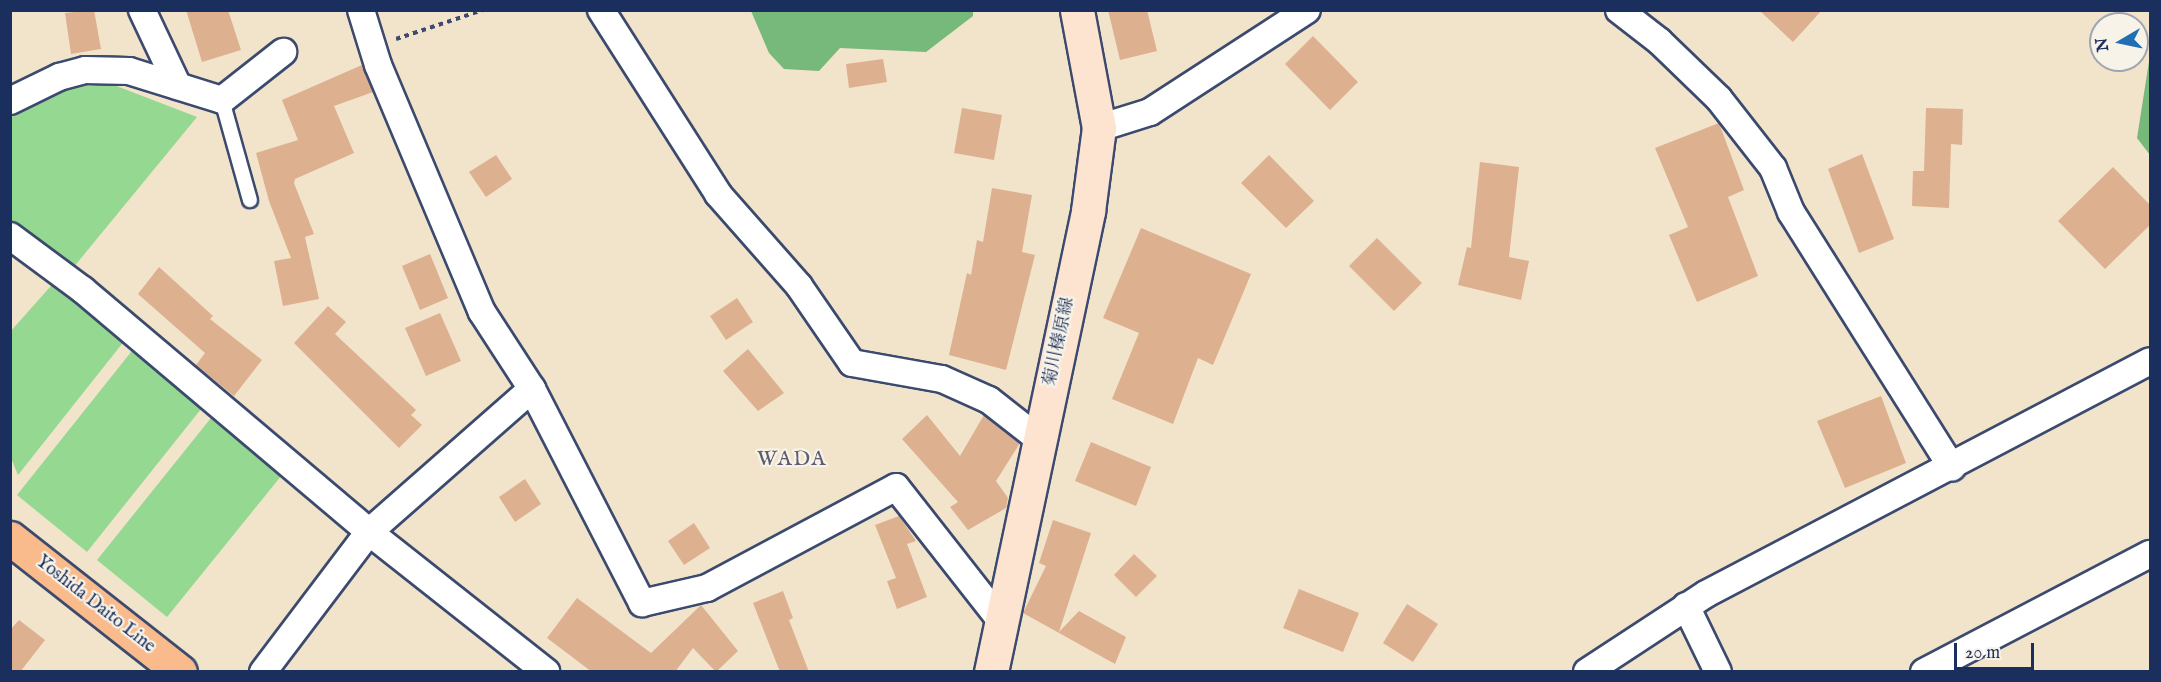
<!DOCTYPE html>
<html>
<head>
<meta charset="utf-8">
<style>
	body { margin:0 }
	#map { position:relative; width:2161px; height:682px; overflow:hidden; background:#f2e4cb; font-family:"IM FELL English","Noto Serif JP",serif }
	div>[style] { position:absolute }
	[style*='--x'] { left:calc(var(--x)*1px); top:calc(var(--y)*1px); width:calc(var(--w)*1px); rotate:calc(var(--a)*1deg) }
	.green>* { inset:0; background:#94d891 }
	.forest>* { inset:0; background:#77b87b }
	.building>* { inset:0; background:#ddb090 }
	.path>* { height:4px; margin-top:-2px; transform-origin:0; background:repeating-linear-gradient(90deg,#3b4a6e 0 4.5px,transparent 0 9px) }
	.roads { filter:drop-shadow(2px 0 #3b4a6e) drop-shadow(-2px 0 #3b4a6e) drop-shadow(0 2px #3b4a6e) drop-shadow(0 -2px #3b4a6e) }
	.service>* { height:14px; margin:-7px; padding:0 7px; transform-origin:7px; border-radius:7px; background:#fff }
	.minor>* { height:26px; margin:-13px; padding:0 13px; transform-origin:13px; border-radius:13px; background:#fff }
	.secondary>* { height:33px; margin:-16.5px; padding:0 16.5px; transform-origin:16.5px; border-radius:16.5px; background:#fde4d1 }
	.primary>* { height:33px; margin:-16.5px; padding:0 16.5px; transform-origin:16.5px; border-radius:16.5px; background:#fabb8c }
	span { translate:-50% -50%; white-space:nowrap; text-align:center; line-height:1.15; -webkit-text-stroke:4.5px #f7f3e8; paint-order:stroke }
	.street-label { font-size:18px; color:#1b2f5e }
	.quarter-label { font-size:21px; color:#5f5c70; letter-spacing:1.5px }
	.frame { position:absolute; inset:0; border:12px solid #1b2f5e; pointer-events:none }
	.north { position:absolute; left:2089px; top:12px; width:60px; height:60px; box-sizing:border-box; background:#f7f3e8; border:2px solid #9fa5b1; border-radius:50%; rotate:261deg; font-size:16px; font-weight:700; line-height:24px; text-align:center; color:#1b2f5e }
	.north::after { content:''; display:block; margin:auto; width:21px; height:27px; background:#1f6fb2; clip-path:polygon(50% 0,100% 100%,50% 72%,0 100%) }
	.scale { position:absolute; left:1954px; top:643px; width:80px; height:27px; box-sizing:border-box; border:3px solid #1b2f5e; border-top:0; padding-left:8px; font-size:18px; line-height:21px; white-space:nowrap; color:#1b2f5e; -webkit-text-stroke:4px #f7f3e8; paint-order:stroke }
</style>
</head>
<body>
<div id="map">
	<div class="green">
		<div style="clip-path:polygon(88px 75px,197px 117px,68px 274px,11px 233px,11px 106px)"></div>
		<div style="clip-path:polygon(58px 278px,129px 335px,18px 475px,11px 458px,10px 332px)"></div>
		<div style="clip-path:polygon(139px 342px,209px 399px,87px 552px,17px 495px)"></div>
		<div style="clip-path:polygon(219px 408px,290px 465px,167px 617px,97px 560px)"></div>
	</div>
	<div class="forest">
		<div style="clip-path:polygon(751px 11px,973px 10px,973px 16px,926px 52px,840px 48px,819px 71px,784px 69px,769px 53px)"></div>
		<div style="clip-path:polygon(2150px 55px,2150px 155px,2137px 138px)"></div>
	</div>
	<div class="building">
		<div style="clip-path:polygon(94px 10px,101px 49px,71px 54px,65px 13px)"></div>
		<div style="clip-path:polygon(186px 10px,228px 10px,241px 50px,202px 62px)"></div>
		<div style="clip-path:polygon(1108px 10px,1147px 10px,1157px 51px,1120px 60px)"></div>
		<div style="clip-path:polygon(1759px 10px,1822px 10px,1793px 42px)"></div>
		<div style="clip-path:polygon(1313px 36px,1358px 82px,1330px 110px,1285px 64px)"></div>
		<div style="clip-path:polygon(883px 59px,887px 82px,849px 88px,846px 64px)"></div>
		<div style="clip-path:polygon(362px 65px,373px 92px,334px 106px,354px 153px,295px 179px,294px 183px,314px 234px,305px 237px,319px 299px,283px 306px,274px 261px,291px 258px,269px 201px,256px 153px,298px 140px,282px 100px)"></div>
		<div style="clip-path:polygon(962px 108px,1002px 115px,994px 160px,954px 153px)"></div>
		<div style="clip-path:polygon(1926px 108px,1963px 109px,1962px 145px,1951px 144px,1949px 208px,1912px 206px,1913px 171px,1924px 171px)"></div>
		<div style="clip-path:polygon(1719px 123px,1744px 190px,1728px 197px,1758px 276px,1697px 302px,1669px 235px,1688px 227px,1655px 148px)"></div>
		<div style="clip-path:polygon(1862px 154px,1894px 239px,1859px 253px,1828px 169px)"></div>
		<div style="clip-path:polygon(496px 155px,512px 179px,486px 197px,469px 172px)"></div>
		<div style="clip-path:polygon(1269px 155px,1314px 201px,1286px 228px,1241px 183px)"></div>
		<div style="clip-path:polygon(1480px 162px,1519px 167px,1509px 257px,1529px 261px,1521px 300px,1458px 285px,1467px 247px,1471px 248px)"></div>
		<div style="clip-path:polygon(2113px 167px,2151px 206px,2151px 224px,2105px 269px,2058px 221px)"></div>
		<div style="clip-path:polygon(992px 188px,1032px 195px,1022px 252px,1035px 255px,1006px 370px,949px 355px,967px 273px,971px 275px,977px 240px,983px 242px)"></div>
		<div style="clip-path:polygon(1141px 228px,1251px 274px,1213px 365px,1198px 358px,1173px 424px,1112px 399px,1139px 333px,1103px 318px)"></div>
		<div style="clip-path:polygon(1377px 238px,1422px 283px,1394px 311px,1349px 266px)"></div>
		<div style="clip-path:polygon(430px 254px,448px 298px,420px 310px,402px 266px)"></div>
		<div style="clip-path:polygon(159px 267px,213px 316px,210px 319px,262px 360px,234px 396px,196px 365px,205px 353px,138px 294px)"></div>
		<div style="clip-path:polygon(737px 298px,753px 322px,726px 340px,710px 316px)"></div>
		<div style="clip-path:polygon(328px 306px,346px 322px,335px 334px,416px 410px,411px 415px,422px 425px,399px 448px,294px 343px)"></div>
		<div style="clip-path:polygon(440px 313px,461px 361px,426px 376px,405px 328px)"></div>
		<div style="clip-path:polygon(748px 349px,784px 393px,758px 411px,723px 371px)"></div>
		<div style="clip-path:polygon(1881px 396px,1906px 463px,1845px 488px,1817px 421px)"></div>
		<div style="clip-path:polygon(927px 415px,960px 456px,984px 415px,1020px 443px,996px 481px,1008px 498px,1006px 508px,968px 530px,950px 507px,958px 502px,902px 439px)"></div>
		<div style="clip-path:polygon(1091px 442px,1151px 467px,1136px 506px,1075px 481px)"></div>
		<div style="clip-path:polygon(525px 479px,541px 504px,515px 522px,499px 497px)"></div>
		<div style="clip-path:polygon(899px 516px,916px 541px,907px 544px,927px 597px,897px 609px,887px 581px,896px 578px,875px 525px)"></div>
		<div style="clip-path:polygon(1053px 520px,1091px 533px,1059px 632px,1079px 611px,1126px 637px,1115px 664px,1023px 613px,1046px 566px,1039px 563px)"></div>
		<div style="clip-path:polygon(694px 523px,710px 548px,684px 565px,668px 541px)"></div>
		<div style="clip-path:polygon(1134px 554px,1157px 576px,1136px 597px,1114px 575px)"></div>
		<div style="clip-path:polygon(1299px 589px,1359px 613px,1343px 652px,1283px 628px)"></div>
		<div style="clip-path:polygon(783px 591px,793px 618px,789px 620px,809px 672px,780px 672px,753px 603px)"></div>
		<div style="clip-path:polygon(577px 598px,651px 653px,701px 605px,738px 651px,716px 672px,693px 648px,675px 672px,592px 672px,547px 638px)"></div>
		<div style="clip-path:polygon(1407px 604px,1438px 624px,1413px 662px,1383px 643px)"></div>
		<div style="clip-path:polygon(19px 620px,45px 640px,20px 672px,10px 672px,10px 630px)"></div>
	</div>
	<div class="path">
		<div style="--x:396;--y:39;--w:92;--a:-18.4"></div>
	</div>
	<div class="roads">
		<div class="service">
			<div style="--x:222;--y:100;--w:104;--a:74.4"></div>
		</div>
		<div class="minor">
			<div style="--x:142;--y:10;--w:84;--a:64.7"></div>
			<div style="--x:361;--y:10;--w:58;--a:72.8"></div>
			<div style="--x:378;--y:65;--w:268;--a:67.2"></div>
			<div style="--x:482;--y:312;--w:92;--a:57"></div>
			<div style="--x:532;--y:389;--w:241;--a:62.8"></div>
			<div style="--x:642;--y:603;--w:67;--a:-13"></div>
			<div style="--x:707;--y:588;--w:214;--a:-28.1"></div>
			<div style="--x:896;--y:487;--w:170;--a:51.9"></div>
			<div style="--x:601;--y:10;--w:218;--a:57.5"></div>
			<div style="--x:718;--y:194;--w:123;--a:48.6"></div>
			<div style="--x:799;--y:286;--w:93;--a:55.5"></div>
			<div style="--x:852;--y:363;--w:91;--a:10.1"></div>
			<div style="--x:942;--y:379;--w:51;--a:24.1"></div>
			<div style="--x:989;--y:400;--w:65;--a:38.1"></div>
			<div style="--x:1619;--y:10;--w:51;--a:37.8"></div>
			<div style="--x:1659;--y:41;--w:83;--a:44"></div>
			<div style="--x:1719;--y:99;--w:88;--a:52"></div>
			<div style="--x:1773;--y:168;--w:48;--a:67.8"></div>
			<div style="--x:1791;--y:212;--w:302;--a:57.8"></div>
			<div style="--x:10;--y:101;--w:55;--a:-26.1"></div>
			<div style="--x:59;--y:77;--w:27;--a:-15"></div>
			<div style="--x:85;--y:70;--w:44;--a:1.3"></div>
			<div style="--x:129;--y:71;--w:97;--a:17.3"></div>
			<div style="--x:222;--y:100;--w:78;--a:-38.2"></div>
			<div style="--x:1099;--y:128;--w:53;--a:-17.4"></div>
			<div style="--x:1150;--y:112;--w:187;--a:-33"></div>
			<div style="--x:10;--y:236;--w:91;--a:36.5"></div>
			<div style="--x:83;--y:290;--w:375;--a:40.2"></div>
			<div style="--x:369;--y:532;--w:226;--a:38.3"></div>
			<div style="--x:1686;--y:606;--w:73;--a:64.1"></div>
			<div style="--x:263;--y:672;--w:176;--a:-52.9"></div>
			<div style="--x:369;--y:532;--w:217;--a:-41.3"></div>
			<div style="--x:1587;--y:672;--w:142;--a:-33.2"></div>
			<div style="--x:1706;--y:594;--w:501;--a:-27.69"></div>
			<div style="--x:1924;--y:672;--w:255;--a:-27.6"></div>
		</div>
		<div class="secondary">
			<div style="--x:991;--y:672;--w:471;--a:-78.1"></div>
			<div style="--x:1088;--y:211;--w:84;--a:-82.5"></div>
			<div style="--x:1099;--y:128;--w:120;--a:-100.6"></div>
		</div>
		<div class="primary">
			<div style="--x:10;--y:538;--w:216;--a:38.2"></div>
		</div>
	</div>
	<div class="street-label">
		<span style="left:1060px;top:342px;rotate:-78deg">菊川榛原線</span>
		<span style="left:95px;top:605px;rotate:38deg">Yoshida Daito Line</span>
	</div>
	<div class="quarter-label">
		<span style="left:792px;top:460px">WADA</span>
	</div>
	<div class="frame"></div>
	<div class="north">N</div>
	<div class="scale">20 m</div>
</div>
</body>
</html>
